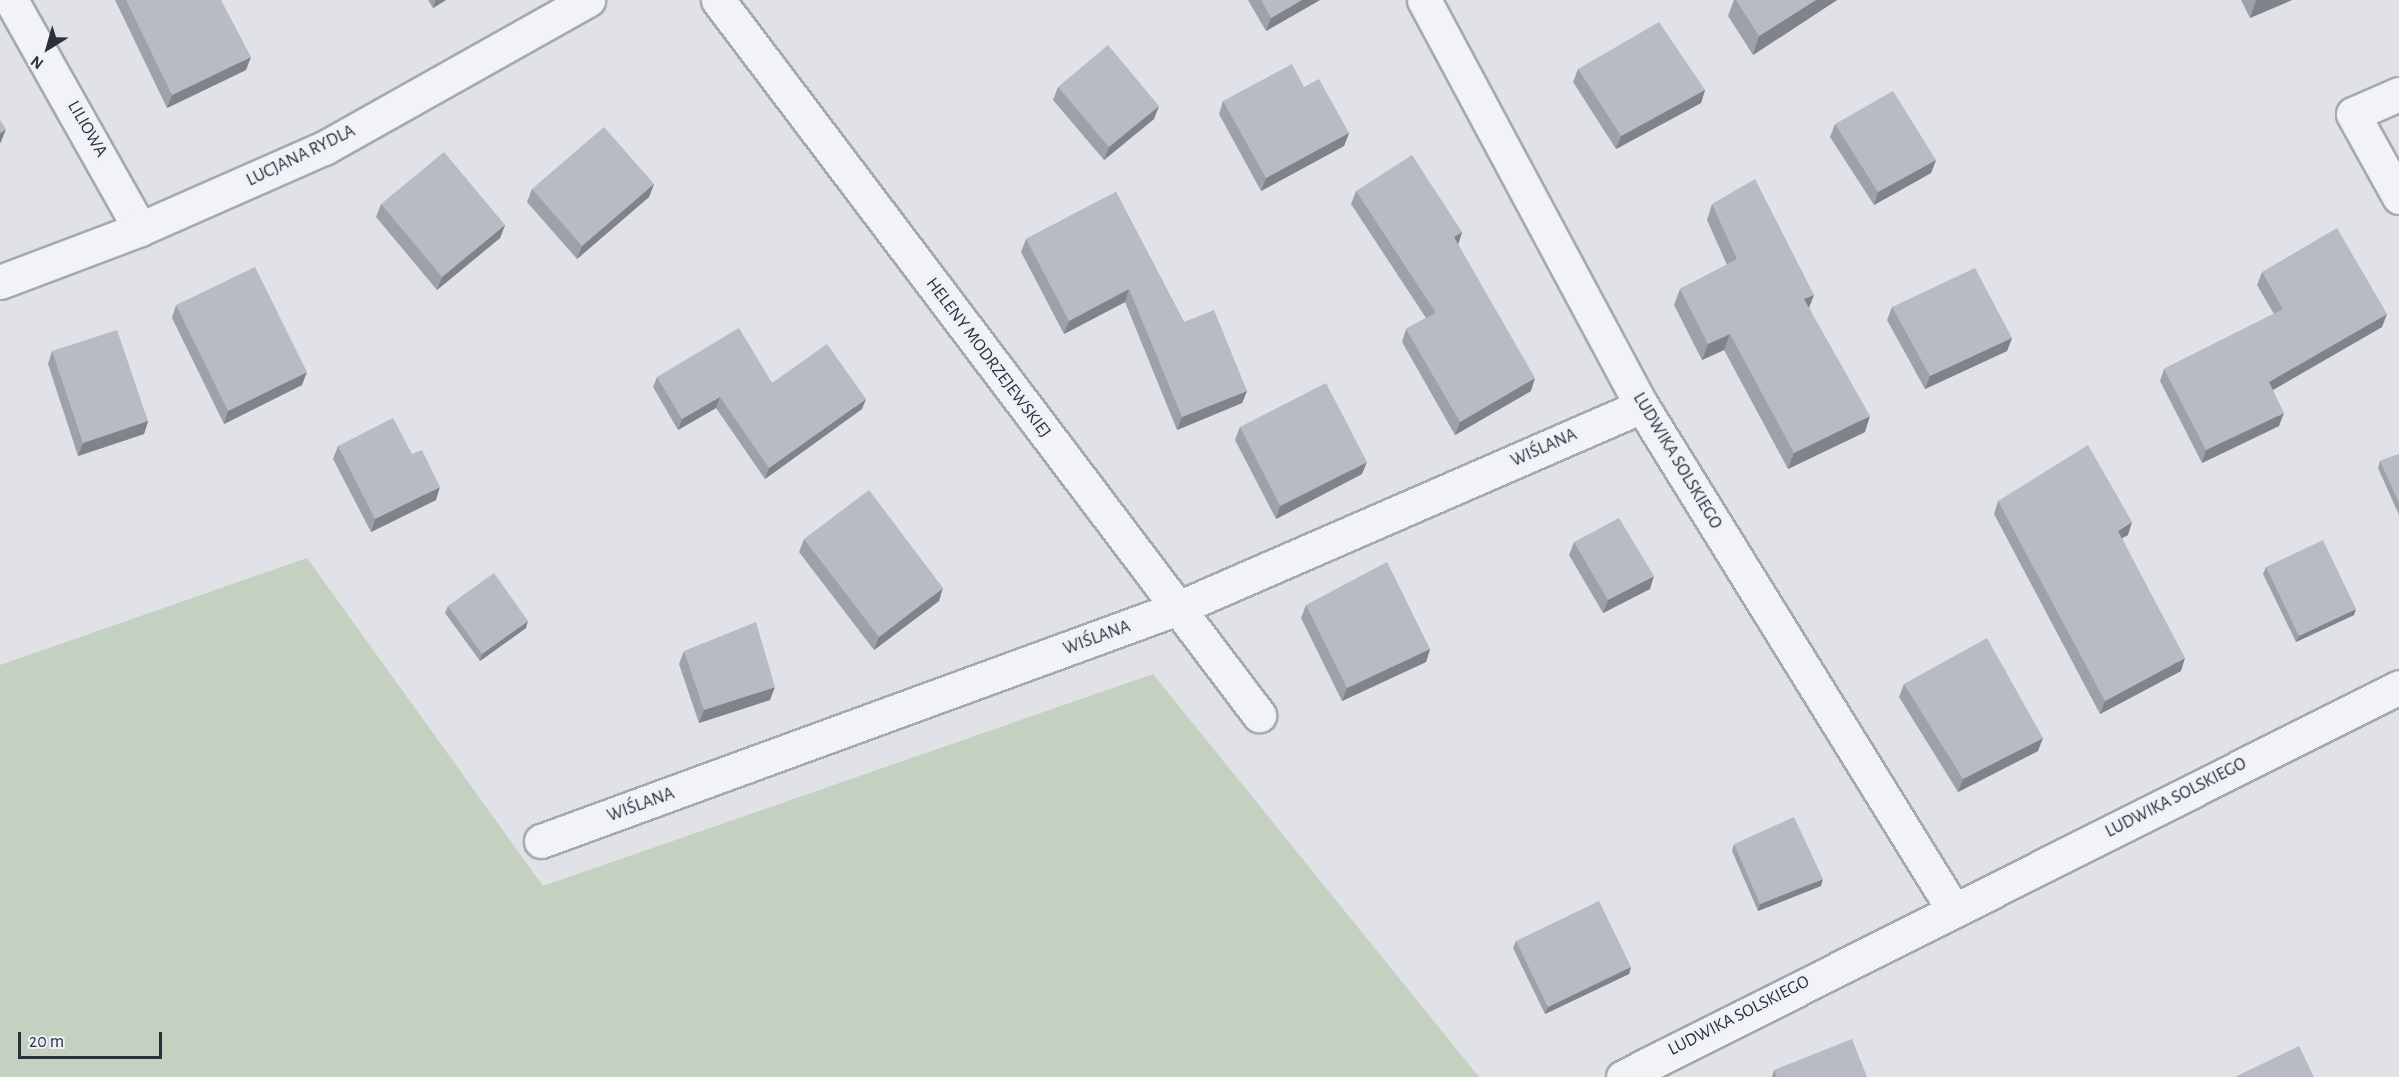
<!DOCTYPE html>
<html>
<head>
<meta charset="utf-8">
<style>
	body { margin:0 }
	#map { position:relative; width:2399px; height:1077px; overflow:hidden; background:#e0e2e8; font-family:"Alegreya Sans",sans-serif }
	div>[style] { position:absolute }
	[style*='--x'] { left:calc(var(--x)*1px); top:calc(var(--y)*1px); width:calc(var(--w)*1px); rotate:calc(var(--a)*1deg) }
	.green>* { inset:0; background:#c4d1c1 }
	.roads { filter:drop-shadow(2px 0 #a5a9b2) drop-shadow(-2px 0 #a5a9b2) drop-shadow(0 2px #a5a9b2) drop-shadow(0 -2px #a5a9b2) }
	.minor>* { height:33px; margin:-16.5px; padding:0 16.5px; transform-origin:16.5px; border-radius:16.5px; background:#f2f3f6 }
	.wall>* { inset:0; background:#9da1a9 }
	.shaded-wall>* { inset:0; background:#80838a }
	.building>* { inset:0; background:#b7bbc5 }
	span { translate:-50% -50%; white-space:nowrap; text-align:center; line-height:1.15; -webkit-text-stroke:4.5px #eff1f6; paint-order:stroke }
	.street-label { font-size:18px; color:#29303e }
	.north { position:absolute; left:18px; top:18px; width:60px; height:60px; -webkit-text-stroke:4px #eff1f6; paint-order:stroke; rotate:217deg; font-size:16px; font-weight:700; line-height:24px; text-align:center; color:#29303e }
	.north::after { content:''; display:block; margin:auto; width:21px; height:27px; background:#29303e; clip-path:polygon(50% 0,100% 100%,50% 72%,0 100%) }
	.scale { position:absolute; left:18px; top:1032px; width:144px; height:27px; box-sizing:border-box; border:3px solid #29303e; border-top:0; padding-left:8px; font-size:18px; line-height:21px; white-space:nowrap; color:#29303e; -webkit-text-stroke:4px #eff1f6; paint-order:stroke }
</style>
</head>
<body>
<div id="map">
	<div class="green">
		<div style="clip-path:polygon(307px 558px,543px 886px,1153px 674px,1479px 1077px,0 1077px,0 665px)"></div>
	</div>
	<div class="roads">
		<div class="minor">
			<div style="--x:11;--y:0;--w:263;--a:60.6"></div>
			<div style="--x:718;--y:0;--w:897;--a:52.89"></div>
			<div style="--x:1424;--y:0;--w:461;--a:61.8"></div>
			<div style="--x:1642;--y:406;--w:591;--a:58.27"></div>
			<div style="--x:2399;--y:94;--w:50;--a:156.5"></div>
			<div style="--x:2353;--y:114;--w:95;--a:61"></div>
			<div style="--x:0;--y:282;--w:150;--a:-20.7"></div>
			<div style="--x:140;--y:229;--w:201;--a:-23.8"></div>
			<div style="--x:324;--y:148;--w:303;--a:-29.3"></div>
			<div style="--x:541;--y:841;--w:678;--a:-20.09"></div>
			<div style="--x:1178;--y:608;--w:506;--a:-23.53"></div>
			<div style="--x:1623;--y:1077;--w:868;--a:-26.68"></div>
		</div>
	</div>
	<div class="wall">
		<div style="clip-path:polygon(115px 0,221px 0,246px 70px,167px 108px)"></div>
		<div style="clip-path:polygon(428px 0,446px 0,433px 8px)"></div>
		<div style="clip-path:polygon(1248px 0,1320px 0,1266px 31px)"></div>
		<div style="clip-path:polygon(1734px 0,1837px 0,1753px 55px,1728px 16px)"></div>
		<div style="clip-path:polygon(2241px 0,2292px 0,2250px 18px)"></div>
		<div style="clip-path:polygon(1578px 69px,1705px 90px,1701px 103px,1616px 149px,1573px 82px)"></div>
		<div style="clip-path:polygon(1058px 87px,1154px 119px,1104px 160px,1053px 100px)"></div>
		<div style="clip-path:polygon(1304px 87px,1349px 133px,1344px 146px,1261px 191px,1219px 114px,1223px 101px)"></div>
		<div style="clip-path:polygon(1835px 124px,1936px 160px,1931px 173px,1874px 205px,1830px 137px)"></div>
		<div style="clip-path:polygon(654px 184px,649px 197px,577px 259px,527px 202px,532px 189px)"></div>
		<div style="clip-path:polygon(1356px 191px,1462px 232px,1458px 244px,1531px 391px,1455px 435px,1402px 342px,1406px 329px,1426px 318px,1351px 204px)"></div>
		<div style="clip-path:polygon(1116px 192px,1184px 322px,1247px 391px,1242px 403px,1177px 430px,1125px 302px,1064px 334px,1021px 252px,1026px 239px)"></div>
		<div style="clip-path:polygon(381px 204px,505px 225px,500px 238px,437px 290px,376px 217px)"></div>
		<div style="clip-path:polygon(1712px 204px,1814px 295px,1809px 307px,1865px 432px,1788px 469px,1724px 350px,1702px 360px,1674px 305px,1680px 289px,1727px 265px,1707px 220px)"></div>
		<div style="clip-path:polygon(2262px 272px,2382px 327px,2273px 390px,2279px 426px,2202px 463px,2160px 381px,2164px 369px,2274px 314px,2257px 285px)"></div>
		<div style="clip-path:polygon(176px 305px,302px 385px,224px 424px,172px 318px)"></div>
		<div style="clip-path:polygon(1892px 307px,2012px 338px,2007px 351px,1925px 389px,1887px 320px)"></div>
		<div style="clip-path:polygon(52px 351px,148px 421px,144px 434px,78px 456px,48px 364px)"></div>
		<div style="clip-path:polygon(657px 377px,772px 383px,862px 409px,765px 479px,716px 408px,678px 430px,653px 387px)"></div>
		<div style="clip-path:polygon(1240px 427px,1362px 474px,1276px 519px,1235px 440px)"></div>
		<div style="clip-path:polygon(338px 446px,436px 500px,371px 532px,333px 459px)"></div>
		<div style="clip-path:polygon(2399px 454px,2399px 515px,2378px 468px,2380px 461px)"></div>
		<div style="clip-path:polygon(1998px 501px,2128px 535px,2122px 538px,2181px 671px,2100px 714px,1994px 514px)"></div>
		<div style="clip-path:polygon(804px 539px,939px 601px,874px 650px,799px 552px)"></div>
		<div style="clip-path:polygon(1574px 542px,1650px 589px,1603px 613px,1569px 555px)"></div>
		<div style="clip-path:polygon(2266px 567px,2354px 615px,2296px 642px,2263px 574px)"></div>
		<div style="clip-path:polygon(1306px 605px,1430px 649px,1426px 662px,1342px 701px,1301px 618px)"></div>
		<div style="clip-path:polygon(448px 606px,526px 628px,480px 661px,445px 613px)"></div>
		<div style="clip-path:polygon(684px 651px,770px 700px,699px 723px,679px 664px)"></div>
		<div style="clip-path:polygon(1904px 684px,2038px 751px,1958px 792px,1899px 697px)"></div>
		<div style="clip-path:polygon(1734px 844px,1821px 886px,1758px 911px,1732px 851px)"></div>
		<div style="clip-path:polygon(1516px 941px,1631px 967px,1629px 974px,1545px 1014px,1513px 948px)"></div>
		<div style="clip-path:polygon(1774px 1070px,1867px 1077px,1772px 1077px)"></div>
	</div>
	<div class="shaded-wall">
		<div style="clip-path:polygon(436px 0,446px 0,433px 8px)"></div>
		<div style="clip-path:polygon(1302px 0,1320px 0,1266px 31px,1271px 18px)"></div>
		<div style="clip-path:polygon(1816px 0,1837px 0,1753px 55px,1759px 36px)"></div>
		<div style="clip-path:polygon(2256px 0,2292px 0,2250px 18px)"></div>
		<div style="clip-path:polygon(251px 57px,246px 70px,167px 108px,172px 95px)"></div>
		<div style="clip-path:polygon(1705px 90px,1701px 103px,1616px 149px,1621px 136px)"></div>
		<div style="clip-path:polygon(1159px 106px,1154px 119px,1104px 160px,1109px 147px)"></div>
		<div style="clip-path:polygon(6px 129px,1px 142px,0 143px,0 133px)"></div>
		<div style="clip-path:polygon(1349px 133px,1344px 146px,1261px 191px,1266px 178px)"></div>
		<div style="clip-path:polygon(1936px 160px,1931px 173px,1874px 205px,1878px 192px)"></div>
		<div style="clip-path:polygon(654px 184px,649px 197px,577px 259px,582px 246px)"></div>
		<div style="clip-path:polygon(505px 225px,500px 238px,437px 290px,442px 277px)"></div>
		<div style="clip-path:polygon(1462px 232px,1458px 245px,1454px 237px)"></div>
		<div style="clip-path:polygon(1129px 289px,1125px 302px,1064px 334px,1069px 321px)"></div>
		<div style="clip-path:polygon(1814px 295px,1808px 310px,1804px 299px)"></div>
		<div style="clip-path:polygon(2387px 314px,2382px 327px,2264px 395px,2269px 382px)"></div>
		<div style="clip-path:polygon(1730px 334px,1724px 350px,1702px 360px,1708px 344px)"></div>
		<div style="clip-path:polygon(2012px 338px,2007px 351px,1925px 389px,1930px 376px)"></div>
		<div style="clip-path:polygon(307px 372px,302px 385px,224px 424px,228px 411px)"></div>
		<div style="clip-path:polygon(1535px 378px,1531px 391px,1455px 435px,1460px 422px)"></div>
		<div style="clip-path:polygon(1247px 391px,1242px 403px,1177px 430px,1182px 417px)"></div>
		<div style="clip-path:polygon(720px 397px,716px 408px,678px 430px,682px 419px)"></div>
		<div style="clip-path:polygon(866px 399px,862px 409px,765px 479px,769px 468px)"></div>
		<div style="clip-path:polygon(2284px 413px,2279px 426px,2202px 463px,2206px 450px)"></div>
		<div style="clip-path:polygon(1870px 416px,1865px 432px,1788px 469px,1794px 453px)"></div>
		<div style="clip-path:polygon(148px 421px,144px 434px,78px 456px,83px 443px)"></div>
		<div style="clip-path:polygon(1367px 462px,1362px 474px,1276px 519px,1280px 506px)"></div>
		<div style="clip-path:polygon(440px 487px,436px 500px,371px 532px,375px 519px)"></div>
		<div style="clip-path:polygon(2132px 522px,2128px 535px,2113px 543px,2118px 531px)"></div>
		<div style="clip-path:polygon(1654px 576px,1650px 589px,1603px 613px,1608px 600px)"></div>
		<div style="clip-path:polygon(943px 588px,939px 601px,874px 650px,879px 637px)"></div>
		<div style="clip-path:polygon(2356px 609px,2354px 615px,2296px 642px,2299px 636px)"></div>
		<div style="clip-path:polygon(528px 621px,526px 628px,480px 661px,482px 654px)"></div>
		<div style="clip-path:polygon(1430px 649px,1426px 662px,1342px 701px,1347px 688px)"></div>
		<div style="clip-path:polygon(2185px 658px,2181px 671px,2100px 714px,2105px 701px)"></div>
		<div style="clip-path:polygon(775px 687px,770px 700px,699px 723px,704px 710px)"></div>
		<div style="clip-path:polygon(2043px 738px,2038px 751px,1958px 792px,1963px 779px)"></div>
		<div style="clip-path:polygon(1823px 879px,1821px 886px,1758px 911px,1760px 904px)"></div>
		<div style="clip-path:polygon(1631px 967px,1629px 974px,1545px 1014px,1548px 1007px)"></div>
	</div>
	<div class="building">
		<div style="clip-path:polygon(126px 0,221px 0,251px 57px,172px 95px)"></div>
		<div style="clip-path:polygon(1261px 0,1302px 0,1271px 18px)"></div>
		<div style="clip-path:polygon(1736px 0,1816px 0,1759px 36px)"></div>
		<div style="clip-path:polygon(1659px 22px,1705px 90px,1621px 136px,1578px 69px)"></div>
		<div style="clip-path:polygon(1108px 45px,1159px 106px,1109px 147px,1058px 87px)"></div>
		<div style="clip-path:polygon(1292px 64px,1304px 87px,1319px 79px,1349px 133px,1266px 178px,1223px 101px)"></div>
		<div style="clip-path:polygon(1893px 91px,1936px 160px,1878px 192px,1835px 124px)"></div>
		<div style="clip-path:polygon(0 120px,6px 129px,0 133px)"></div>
		<div style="clip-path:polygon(604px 127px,654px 184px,582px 246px,532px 189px)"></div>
		<div style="clip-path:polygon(444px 152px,505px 225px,442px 277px,381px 204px)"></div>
		<div style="clip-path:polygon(1412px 155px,1462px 232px,1454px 237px,1535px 378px,1460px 422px,1406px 329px,1436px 313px,1356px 191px)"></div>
		<div style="clip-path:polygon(1755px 179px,1814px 295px,1804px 299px,1870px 416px,1794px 453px,1730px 334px,1708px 344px,1680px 289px,1737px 259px,1712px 204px)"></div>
		<div style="clip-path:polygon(1116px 192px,1184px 322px,1214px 310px,1247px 391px,1182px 417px,1129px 289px,1069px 321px,1026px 239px)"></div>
		<div style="clip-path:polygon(2337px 228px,2387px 314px,2269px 382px,2284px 413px,2206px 450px,2164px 369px,2283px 309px,2262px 272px)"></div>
		<div style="clip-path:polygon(255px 267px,307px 372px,228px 411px,176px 305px)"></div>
		<div style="clip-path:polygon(1975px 268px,2012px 338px,1930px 376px,1892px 307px)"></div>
		<div style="clip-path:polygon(739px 328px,772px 383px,827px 344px,866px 399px,769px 468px,720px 397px,682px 419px,657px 377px)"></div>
		<div style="clip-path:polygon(117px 330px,148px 421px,83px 443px,52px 351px)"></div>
		<div style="clip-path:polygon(1326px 383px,1367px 462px,1280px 506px,1240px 427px)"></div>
		<div style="clip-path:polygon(393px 418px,412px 454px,422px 450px,440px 487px,375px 519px,338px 446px)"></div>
		<div style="clip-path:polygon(2088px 445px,2132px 522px,2118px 531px,2185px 658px,2105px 701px,1998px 501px)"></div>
		<div style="clip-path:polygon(2399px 454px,2399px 503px,2380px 461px)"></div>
		<div style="clip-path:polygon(869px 490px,943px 588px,879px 637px,804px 539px)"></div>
		<div style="clip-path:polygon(1619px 518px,1654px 576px,1608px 600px,1574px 542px)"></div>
		<div style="clip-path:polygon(2323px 540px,2356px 609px,2299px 636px,2266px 567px)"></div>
		<div style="clip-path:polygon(1387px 562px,1430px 649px,1347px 688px,1306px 605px)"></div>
		<div style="clip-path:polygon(494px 573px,528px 621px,482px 654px,448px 606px)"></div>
		<div style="clip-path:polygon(756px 622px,775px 687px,704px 710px,684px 651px)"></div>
		<div style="clip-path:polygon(1987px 638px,2043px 738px,1963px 779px,1904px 684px)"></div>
		<div style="clip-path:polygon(1794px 817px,1823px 879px,1760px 904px,1734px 844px)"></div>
		<div style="clip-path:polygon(1599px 901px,1631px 967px,1548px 1007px,1516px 941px)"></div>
		<div style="clip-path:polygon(1852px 1039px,1867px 1077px,1777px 1077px,1774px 1070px)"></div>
		<div style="clip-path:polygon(2299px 1046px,2314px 1077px,2235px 1077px)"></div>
	</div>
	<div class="street-label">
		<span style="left:87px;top:129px;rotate:60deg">LILIOWA</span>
		<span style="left:301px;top:156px;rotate:-26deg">LUCJANA RYDLA</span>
		<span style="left:988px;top:358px;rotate:53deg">HELENY MODRZEJEWSKIEJ</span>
		<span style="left:1544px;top:448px;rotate:-24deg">WIŚLANA</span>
		<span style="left:1677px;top:461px;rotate:59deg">LUDWIKA SOLSKIEGO</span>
		<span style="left:1097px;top:638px;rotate:-20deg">WIŚLANA</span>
		<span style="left:2176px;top:798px;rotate:-27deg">LUDWIKA SOLSKIEGO</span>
		<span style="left:641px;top:805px;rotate:-20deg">WIŚLANA</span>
		<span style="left:1739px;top:1016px;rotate:-27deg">LUDWIKA SOLSKIEGO</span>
	</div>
	<div class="north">N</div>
	<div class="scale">20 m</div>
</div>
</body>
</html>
